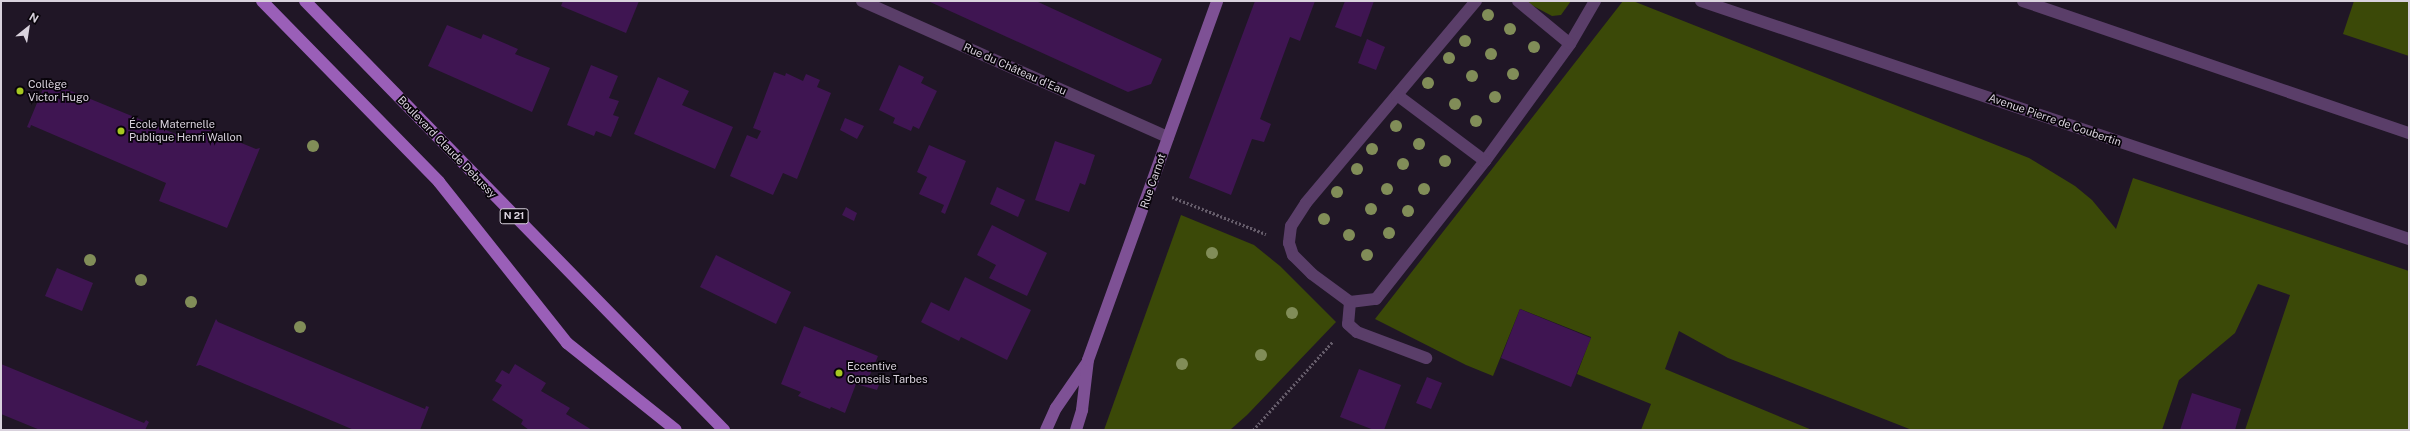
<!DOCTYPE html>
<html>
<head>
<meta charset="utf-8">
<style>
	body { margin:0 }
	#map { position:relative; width:2410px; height:431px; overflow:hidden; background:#201626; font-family:"Public Sans",sans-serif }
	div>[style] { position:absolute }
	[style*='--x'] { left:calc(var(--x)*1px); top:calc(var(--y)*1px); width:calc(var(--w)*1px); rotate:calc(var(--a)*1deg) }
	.green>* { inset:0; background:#3b4908 }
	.building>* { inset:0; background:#3f1552 }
	.path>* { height:2.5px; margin-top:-1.25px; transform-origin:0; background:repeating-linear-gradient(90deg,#665d6b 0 2px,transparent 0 4px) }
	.lane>* { height:12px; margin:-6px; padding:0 6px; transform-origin:6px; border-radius:6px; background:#5a3e69 }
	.street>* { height:12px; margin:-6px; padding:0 6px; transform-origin:6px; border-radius:6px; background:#5a3e69 }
	.secondary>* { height:12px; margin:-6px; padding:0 6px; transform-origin:6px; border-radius:6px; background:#7e5195 }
	.primary>* { height:12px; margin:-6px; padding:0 6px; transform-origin:6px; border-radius:6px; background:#9a5fb8 }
	.trees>* { width:12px; height:12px; margin:-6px; border-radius:50%; background:#818d58 }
	.dots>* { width:11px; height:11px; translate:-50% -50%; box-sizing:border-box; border:2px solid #08040a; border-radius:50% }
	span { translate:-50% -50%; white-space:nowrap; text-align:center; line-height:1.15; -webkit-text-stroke:3.5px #08040a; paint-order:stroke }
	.shield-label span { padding:1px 3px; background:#08040a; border:1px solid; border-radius:3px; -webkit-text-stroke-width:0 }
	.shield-label { font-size:10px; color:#d9d2dd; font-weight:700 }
	.street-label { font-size:11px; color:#d9d2dd }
	.poi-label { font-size:11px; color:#d9d2dd }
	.left { translate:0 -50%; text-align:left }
	.frame { position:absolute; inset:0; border:2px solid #d9d2dd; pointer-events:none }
	.north { position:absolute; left:8px; top:8px; width:40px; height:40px; -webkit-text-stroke:3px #08040a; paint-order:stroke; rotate:30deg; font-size:11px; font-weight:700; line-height:16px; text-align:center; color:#d9d2dd }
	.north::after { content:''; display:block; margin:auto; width:14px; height:18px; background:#d9d2dd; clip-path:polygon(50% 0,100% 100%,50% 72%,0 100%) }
</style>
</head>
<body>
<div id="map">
	<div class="green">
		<div style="clip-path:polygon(1524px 1px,1571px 1px,1561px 15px,1552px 16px)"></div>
		<div style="clip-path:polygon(1623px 1px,1633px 1px,2029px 158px,2075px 186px,2092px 200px,2116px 229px,2133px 178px,2409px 271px,2409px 430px,2245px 430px,2290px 295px,2258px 284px,2235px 333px,2179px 380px,2162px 430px,1912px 430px,1728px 358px,1679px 331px,1665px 369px,1812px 430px,1641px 430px,1651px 404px,1577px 374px,1591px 337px,1520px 309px,1493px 376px,1466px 365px,1375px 319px)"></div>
		<div style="clip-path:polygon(2354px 1px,2409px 1px,2409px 56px,2343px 34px)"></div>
		<div style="clip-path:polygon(1181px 215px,1254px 245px,1280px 266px,1336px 322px,1247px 415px,1230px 430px,1104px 430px)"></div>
	</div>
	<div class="building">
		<div style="clip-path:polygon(563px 1px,639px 1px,626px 33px,561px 6px)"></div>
		<div style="clip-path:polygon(928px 1px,1036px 1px,1162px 59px,1151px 84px,1128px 92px)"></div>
		<div style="clip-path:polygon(1255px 1px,1315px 1px,1300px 41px,1290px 37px,1283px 56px,1260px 119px,1271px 124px,1264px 142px,1252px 139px,1231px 195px,1189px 178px)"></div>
		<div style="clip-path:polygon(1345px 1px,1374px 1px,1361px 37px,1335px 27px)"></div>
		<div style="clip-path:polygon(447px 25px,481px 39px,483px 34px,518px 49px,515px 54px,550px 68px,532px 112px,428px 66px)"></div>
		<div style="clip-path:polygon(1367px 39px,1385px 47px,1376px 70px,1358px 63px)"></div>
		<div style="clip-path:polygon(591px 65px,618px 76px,609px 98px,619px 101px,613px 115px,619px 117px,611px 137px,596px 131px,594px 136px,567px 125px)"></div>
		<div style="clip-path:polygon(899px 65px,924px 77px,921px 83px,937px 91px,919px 129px,913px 126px,911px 131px,893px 123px,895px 118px,879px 110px)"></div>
		<div style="clip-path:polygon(774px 72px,785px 76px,786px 73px,803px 81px,806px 74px,820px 80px,817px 87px,831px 93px,797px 179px,783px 173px,773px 195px,730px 176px,747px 135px,757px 139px,761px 131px,753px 128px)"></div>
		<div style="clip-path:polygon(658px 77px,689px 91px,682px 105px,733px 127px,715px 169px,634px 134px)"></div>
		<div style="clip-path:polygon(47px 79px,49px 82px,183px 137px,190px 122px,256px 149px,260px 148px,227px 228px,159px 201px,166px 183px,31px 125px,30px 128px,27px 127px)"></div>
		<div style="clip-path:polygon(845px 118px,864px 126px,857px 139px,840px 130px)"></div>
		<div style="clip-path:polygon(1055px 141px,1095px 155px,1085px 185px,1080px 183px,1069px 212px,1035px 200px)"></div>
		<div style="clip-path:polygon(929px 145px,966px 161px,945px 214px,941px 212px,944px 205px,919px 194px,927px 177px,917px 172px)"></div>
		<div style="clip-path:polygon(997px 187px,1025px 200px,1018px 217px,990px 204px)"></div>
		<div style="clip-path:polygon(846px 207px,857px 213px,854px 221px,842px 215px)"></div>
		<div style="clip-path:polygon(992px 225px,1047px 253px,1027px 296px,989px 278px,996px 265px,977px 255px)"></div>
		<div style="clip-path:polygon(716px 255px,791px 292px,776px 324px,700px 287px)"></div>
		<div style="clip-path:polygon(57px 268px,93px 283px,82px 311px,45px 296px)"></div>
		<div style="clip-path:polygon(965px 277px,1031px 310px,1007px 360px,961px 337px,959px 341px,921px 322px,931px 302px,949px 311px)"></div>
		<div style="clip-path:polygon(1520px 309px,1591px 338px,1571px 387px,1501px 358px)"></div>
		<div style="clip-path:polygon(216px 319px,218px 322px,425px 409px,426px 406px,429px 407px,420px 430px,354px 430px,200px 365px,196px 366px)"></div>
		<div style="clip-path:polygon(804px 326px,878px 356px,869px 377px,880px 382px,877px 390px,856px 384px,845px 413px,831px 407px,830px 409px,798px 396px,801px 392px,781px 384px)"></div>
		<div style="clip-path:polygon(1px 364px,144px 423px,146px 420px,149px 422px,145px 430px,40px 430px,1px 414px)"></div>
		<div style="clip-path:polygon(515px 364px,546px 383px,541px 391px,570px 408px,566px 414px,592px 430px,529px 430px,521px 424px,523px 420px,492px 400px,502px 385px,495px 381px,502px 370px,509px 374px)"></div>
		<div style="clip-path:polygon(1359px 369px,1401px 385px,1384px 430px,1374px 430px,1340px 417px)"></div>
		<div style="clip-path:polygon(1427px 377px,1442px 383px,1431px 409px,1416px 403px)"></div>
		<div style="clip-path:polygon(2192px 393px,2241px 409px,2235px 430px,2180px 430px)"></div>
	</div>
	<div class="path">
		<div style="--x:1172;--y:197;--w:101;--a:21.5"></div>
		<div style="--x:1253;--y:430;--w:120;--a:-48"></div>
	</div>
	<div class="lane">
		<div style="--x:1476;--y:1;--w:264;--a:130.1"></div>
		<div style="--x:1306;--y:203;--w:27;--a:123"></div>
		<div style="--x:1291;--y:226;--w:17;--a:97"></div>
		<div style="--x:1289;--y:243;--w:13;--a:72"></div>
		<div style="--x:1293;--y:255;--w:27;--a:45"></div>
		<div style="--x:1312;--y:274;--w:47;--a:36.4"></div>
		<div style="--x:1350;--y:302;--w:26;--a:-7"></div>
		<div style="--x:1376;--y:299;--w:176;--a:-51.7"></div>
		<div style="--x:1485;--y:161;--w:145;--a:-54"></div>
		<div style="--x:1570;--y:44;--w:50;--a:-59.8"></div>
		<div style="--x:1518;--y:1;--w:67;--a:39.6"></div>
		<div style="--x:1397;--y:95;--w:110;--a:36.9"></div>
		<div style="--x:1350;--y:302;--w:22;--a:95"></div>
		<div style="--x:1348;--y:324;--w:12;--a:42"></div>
		<div style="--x:1357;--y:332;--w:74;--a:20.6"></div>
	</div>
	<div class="street">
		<div style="--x:862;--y:1;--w:335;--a:24"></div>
		<div style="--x:1701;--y:1;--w:747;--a:18.58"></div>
		<div style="--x:2023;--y:1;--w:408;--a:18.9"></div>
	</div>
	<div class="secondary">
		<div style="--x:1046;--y:430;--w:24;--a:-66"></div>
		<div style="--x:1056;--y:408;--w:55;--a:-55.4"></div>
		<div style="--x:1076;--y:430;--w:21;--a:-73"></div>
		<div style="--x:1082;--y:410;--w:50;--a:-83.2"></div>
		<div style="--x:1088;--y:360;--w:381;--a:-70.2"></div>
	</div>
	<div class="primary">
		<div style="--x:262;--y:1;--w:253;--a:45.6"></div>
		<div style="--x:439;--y:182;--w:206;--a:51.5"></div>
		<div style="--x:567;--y:343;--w:139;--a:38.6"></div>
		<div style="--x:305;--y:1;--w:600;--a:45.68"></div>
	</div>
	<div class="trees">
		<div style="left:1488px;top:15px"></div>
		<div style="left:1510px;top:29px"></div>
		<div style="left:1465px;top:41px"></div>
		<div style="left:1534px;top:47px"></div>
		<div style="left:1491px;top:54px"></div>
		<div style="left:1449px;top:58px"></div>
		<div style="left:1513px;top:74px"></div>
		<div style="left:1472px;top:76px"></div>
		<div style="left:1428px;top:83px"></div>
		<div style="left:1495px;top:97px"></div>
		<div style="left:1455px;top:104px"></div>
		<div style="left:1476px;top:121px"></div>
		<div style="left:1396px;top:126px"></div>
		<div style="left:1419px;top:144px"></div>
		<div style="left:313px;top:146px"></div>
		<div style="left:1372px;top:149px"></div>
		<div style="left:1445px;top:161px"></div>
		<div style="left:1403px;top:164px"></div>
		<div style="left:1357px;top:169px"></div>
		<div style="left:1387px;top:189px"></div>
		<div style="left:1424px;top:189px"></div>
		<div style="left:1337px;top:192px"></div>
		<div style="left:1371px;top:209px"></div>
		<div style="left:1408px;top:211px"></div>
		<div style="left:1324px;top:219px"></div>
		<div style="left:1389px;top:233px"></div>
		<div style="left:1349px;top:235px"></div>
		<div style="left:1212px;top:253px"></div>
		<div style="left:1367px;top:255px"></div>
		<div style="left:90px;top:260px"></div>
		<div style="left:141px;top:280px"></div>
		<div style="left:191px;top:302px"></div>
		<div style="left:1292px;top:313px"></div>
		<div style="left:300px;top:327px"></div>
		<div style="left:1261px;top:355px"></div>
		<div style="left:1182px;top:364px"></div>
	</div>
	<div class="dots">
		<div style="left:20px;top:91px;background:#a6c821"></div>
		<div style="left:121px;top:131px;background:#a6c821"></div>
		<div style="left:839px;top:373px;background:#a6c821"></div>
	</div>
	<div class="shield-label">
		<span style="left:514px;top:216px">N 21</span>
	</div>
	<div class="street-label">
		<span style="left:1015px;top:69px;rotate:24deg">Rue du Château d'Eau</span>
		<span style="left:2055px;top:120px;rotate:19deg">Avenue Pierre de Coubertin</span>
		<span style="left:447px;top:147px;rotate:46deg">Boulevard Claude Debussy</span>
		<span style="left:1153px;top:181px;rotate:-71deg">Rue Carnot</span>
	</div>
	<div class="poi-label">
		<span class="left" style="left:28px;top:91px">Collège<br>Victor Hugo</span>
		<span class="left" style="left:129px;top:131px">École Maternelle<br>Publique Henri Wallon</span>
		<span class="left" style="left:847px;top:373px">Eccentive<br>Conseils Tarbes</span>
	</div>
	<div class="frame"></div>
	<div class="north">N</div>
</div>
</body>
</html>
